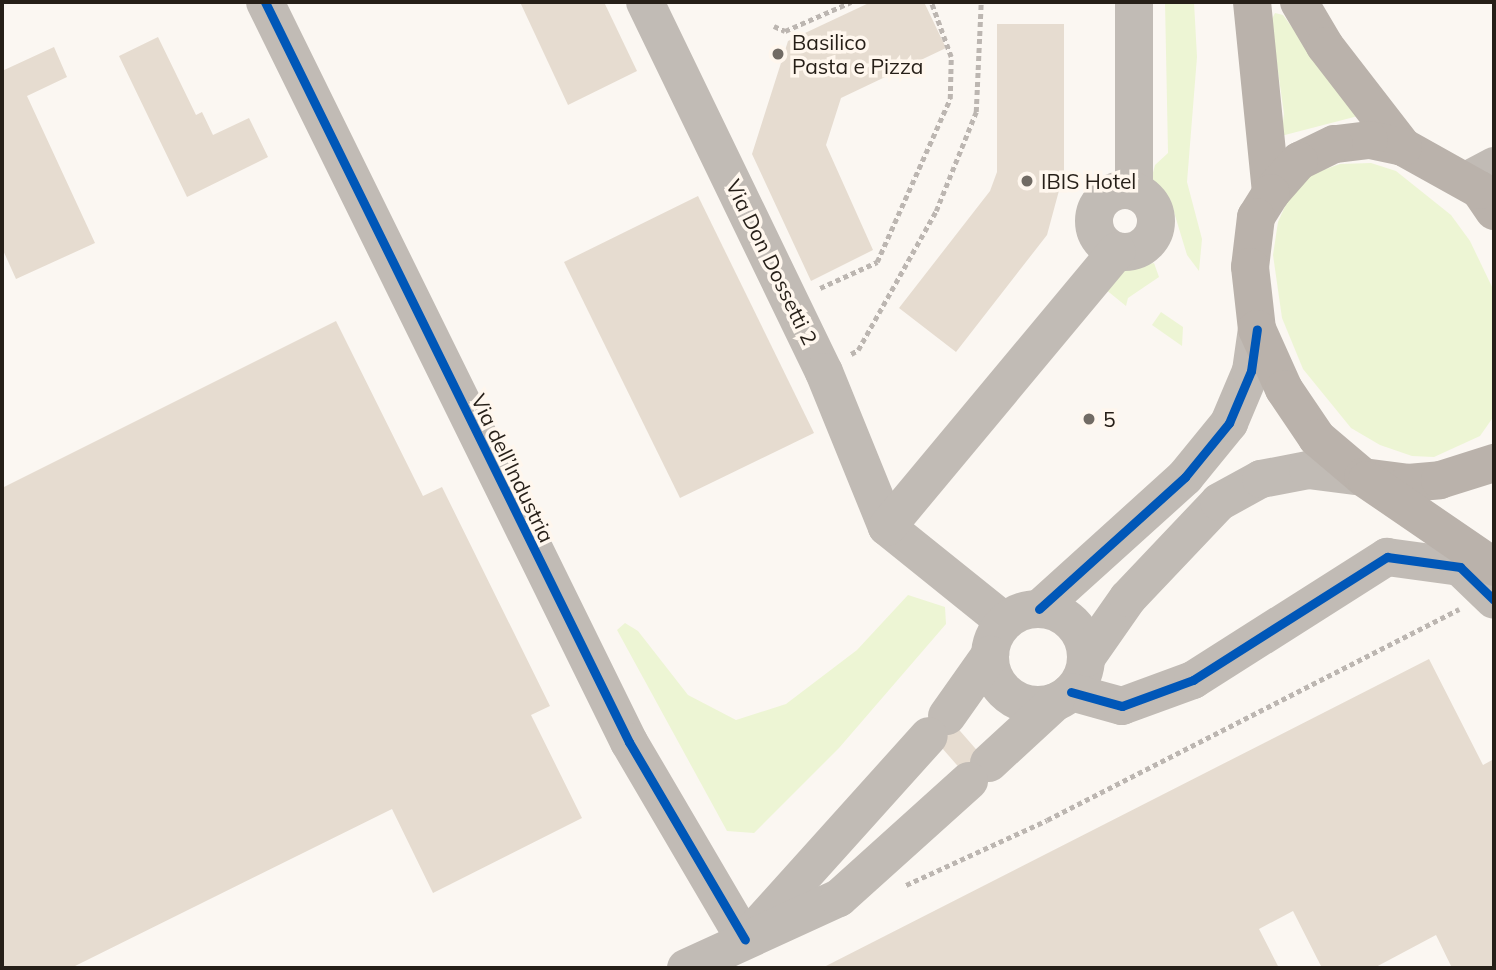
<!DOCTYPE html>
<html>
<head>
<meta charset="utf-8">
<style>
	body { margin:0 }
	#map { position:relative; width:1496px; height:970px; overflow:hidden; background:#fbf7f2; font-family:Mulish,sans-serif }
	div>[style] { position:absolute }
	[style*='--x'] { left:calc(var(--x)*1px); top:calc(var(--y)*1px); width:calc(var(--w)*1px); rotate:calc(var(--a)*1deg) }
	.green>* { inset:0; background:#edf5d4 }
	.building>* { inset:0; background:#e6dcd0 }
	.path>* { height:4.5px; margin-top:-2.25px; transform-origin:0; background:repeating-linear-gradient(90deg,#bcb6b1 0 5px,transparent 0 8.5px) }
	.minor>* { height:38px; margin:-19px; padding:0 19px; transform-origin:19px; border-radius:19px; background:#c1bbb5 }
	.minor>.ring { margin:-19px; padding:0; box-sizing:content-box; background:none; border:38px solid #c1bbb5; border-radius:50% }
	.major>* { height:38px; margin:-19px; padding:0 19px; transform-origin:19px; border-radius:19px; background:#bab2ab }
	.cycleway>* { height:9px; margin:-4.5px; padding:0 4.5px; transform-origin:4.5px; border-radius:4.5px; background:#0057b8 }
	.dots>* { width:19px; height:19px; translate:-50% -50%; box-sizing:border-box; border:4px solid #fff7ee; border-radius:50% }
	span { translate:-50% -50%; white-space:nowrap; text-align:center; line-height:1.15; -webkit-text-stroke:7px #fff7ee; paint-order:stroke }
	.poi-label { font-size:21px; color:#261f18 }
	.left { translate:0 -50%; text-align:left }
	.street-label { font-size:21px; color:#261f18 }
	.frame { position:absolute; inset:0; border:4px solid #261f18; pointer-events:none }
</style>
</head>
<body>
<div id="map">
	<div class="green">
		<div style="clip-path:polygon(1165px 2px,1194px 2px,1197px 57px,1187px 182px,1202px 239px,1199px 271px,1187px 255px,1170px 199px,1151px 180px,1155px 165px,1168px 153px)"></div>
		<div style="clip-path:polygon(1275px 13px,1283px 15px,1358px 116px,1281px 136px,1284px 114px,1271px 21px)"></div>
		<div style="clip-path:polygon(1371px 163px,1396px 171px,1451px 215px,1470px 241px,1494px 291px,1494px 416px,1480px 436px,1434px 457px,1412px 456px,1380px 445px,1351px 428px,1303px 369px,1282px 318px,1273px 255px,1278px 222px,1291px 193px,1312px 174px,1340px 164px)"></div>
		<div style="clip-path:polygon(1154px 263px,1159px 277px,1128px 298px,1126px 306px,1105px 289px,1117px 272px)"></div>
		<div style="clip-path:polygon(1161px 312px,1183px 327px,1182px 346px,1152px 325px)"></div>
		<div style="clip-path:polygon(908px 595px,945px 607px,946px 624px,839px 748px,754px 833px,727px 831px,617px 630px,625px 623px,638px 631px,688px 695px,736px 720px,786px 704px,857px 650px)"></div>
	</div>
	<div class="building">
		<div style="clip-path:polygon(520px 2px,604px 2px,637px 71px,568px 105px)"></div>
		<div style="clip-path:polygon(871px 2px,924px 2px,946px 48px,841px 98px,826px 145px,873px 250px,811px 281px,752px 154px,788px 41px)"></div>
		<div style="clip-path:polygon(997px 24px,1064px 24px,1064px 172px,1047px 235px,956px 352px,899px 308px,990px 191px,997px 172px)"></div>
		<div style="clip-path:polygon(158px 37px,196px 115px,202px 112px,213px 135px,249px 118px,268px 157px,187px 197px,119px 56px)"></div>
		<div style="clip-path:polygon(54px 47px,67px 77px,27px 96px,95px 243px,16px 279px,2px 248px,2px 71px)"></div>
		<div style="clip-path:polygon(698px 196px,814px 433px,680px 498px,564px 262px)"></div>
		<div style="clip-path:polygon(336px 321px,423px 496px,442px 487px,550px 706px,531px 715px,582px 818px,433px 893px,392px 809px,71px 968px,2px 968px,2px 488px)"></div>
		<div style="clip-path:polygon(1429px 659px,1483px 765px,1494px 759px,1494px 968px,1452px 968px,1436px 935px,1374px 968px,1322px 968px,1293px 911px,1259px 929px,1279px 968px,822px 968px)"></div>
		<div style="clip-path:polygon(939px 707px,996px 772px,977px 788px,921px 724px)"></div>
	</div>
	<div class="path">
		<div style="--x:774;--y:26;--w:12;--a:24"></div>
		<div style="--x:785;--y:31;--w:72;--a:-23.7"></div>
		<div style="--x:820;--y:288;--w:63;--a:-24.5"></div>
		<div style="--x:877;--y:262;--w:179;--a:-65.9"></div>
		<div style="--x:950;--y:99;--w:42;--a:-88.6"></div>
		<div style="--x:951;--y:57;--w:59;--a:-110"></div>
		<div style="--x:851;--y:354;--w:8;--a:-30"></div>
		<div style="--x:858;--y:350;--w:159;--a:-60.7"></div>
		<div style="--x:936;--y:211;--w:107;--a:-68"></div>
		<div style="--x:976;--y:112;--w:110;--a:-87.4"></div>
		<div style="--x:906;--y:885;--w:155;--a:-24.7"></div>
		<div style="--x:1047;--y:820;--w:463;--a:-27.1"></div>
	</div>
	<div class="minor">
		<div style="--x:265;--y:2;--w:825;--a:63.81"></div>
		<div style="--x:629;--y:742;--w:229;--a:59.6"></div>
		<div style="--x:645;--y:2;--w:411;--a:64.2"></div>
		<div style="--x:824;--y:372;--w:167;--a:67.9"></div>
		<div style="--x:887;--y:527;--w:151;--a:38.8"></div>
		<div style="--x:1134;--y:2;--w:189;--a:90"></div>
		<div style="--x:1466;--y:181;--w:32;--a:-28"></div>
		<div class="ring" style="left:1094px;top:190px;width:24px;height:24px"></div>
		<div style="--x:887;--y:527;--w:359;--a:-50.2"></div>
		<div style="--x:1039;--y:609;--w:197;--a:-42.1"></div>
		<div style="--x:1185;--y:477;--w:70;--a:-50.8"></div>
		<div style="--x:1229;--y:423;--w:56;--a:-67.1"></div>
		<div style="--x:1251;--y:371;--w:42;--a:-81.9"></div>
		<div class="ring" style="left:990px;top:609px;width:58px;height:58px"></div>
		<div style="--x:1086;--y:658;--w:73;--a:-55"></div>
		<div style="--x:1128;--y:598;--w:132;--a:-46.5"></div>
		<div style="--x:1219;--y:502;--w:48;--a:-28.7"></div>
		<div style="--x:1261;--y:479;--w:48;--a:-10.8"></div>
		<div style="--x:1308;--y:470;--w:55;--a:7.3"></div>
		<div style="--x:1071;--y:692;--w:53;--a:15.4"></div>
		<div style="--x:1122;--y:706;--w:76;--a:-20.1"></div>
		<div style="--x:1193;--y:680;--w:230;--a:-32.4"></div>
		<div style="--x:1387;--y:557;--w:74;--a:7.8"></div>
		<div style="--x:1460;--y:567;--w:47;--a:44.1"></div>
		<div style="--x:947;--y:716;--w:75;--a:-54.8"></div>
		<div style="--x:989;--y:763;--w:90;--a:-42.7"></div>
		<div style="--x:756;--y:928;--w:258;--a:-48"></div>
		<div style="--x:686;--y:968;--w:168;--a:-24.6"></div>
		<div style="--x:839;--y:898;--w:175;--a:-42"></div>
	</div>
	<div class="major">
		<div style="--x:1252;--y:2;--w:192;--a:84.3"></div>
		<div style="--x:1299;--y:2;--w:51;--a:59.4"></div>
		<div style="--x:1325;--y:46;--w:128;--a:52.3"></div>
		<div style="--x:1494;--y:211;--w:25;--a:-124"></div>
		<div style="--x:1480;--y:190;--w:88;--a:-150.8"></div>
		<div style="--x:1403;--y:147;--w:35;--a:-168"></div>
		<div style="--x:1369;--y:140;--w:35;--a:173"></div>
		<div style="--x:1334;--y:144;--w:39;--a:154"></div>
		<div style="--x:1299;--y:161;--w:43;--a:131.2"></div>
		<div style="--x:1271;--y:193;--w:28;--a:122"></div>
		<div style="--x:1256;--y:217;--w:50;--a:96.8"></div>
		<div style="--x:1250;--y:267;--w:62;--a:83.6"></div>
		<div style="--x:1257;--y:329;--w:66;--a:65.8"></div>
		<div style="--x:1284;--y:389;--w:59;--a:56"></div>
		<div style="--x:1317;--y:438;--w:60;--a:40.3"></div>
		<div style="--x:1363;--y:477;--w:45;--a:7.6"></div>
		<div style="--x:1408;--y:483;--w:32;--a:-5"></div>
		<div style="--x:1440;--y:480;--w:57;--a:-17.5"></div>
		<div style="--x:1367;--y:480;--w:154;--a:34.4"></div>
	</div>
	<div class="cycleway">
		<div style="--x:265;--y:2;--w:825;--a:63.81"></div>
		<div style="--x:629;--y:742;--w:229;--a:59.6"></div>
		<div style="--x:1039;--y:609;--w:197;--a:-42.1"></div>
		<div style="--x:1185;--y:477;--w:70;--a:-50.8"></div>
		<div style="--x:1229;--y:423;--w:56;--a:-67.1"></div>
		<div style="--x:1251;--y:371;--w:42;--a:-81.9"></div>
		<div style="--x:1071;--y:692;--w:53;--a:15.4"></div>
		<div style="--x:1122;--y:706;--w:76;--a:-20.1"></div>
		<div style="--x:1193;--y:680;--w:230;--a:-32.4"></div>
		<div style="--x:1387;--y:557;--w:74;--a:7.8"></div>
		<div style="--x:1460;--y:567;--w:47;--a:44.1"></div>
	</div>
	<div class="dots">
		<div style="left:778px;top:54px;background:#716b64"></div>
		<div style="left:1027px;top:181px;background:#716b64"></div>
		<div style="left:1089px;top:419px;background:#716b64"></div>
	</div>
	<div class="poi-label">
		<span class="left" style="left:792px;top:54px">Basilico<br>Pasta e Pizza</span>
		<span class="left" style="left:1041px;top:181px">IBIS Hotel</span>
		<span class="left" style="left:1103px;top:419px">5</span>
	</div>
	<div class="street-label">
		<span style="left:772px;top:262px;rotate:64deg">Via Don Dossetti 2</span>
		<span style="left:513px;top:468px;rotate:64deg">Via dell’Industria</span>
	</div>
	<div class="frame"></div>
</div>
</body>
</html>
